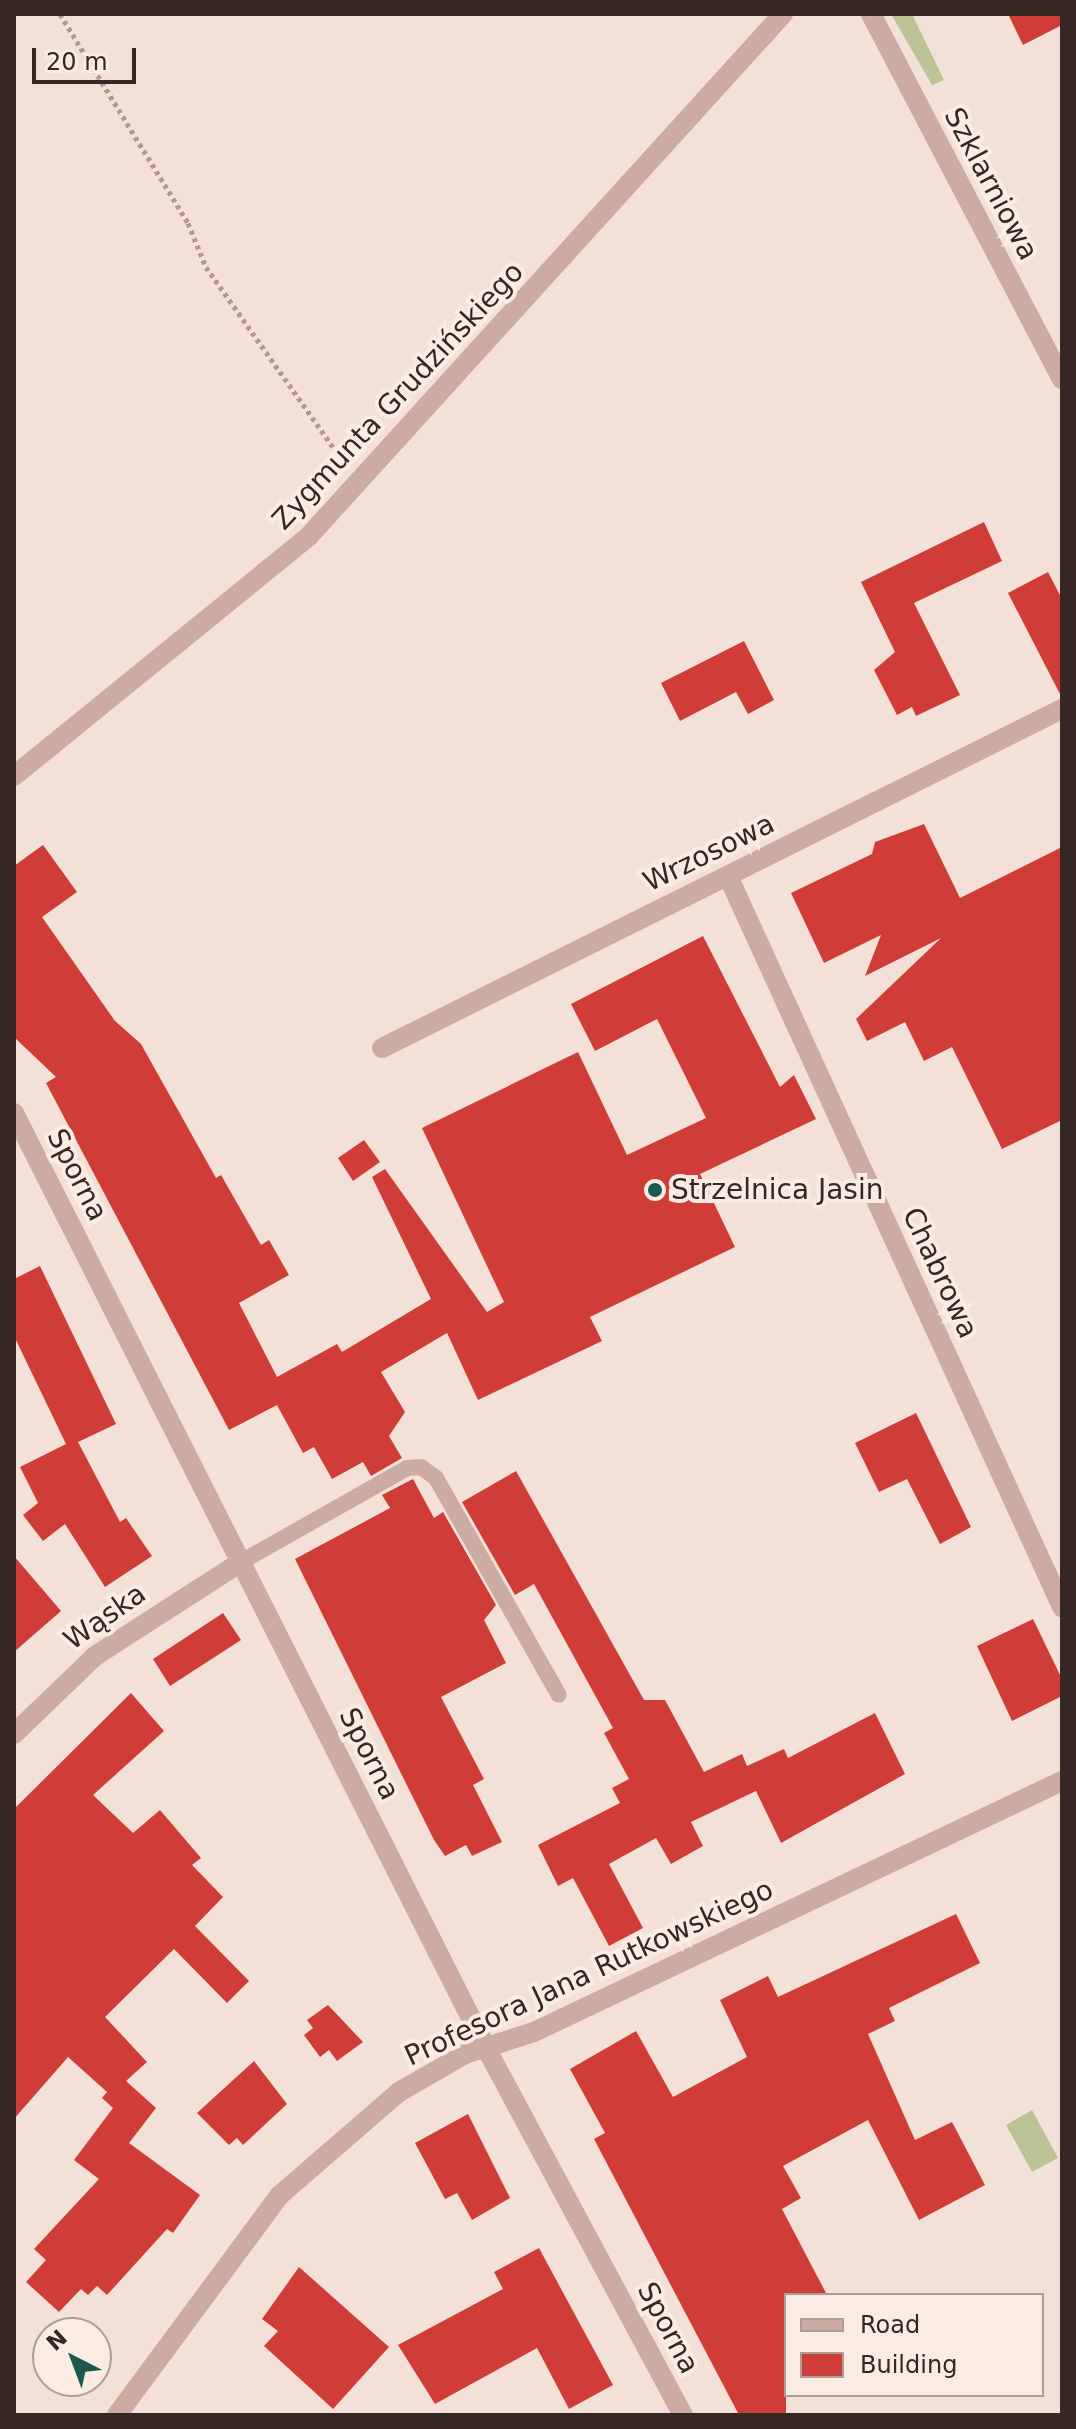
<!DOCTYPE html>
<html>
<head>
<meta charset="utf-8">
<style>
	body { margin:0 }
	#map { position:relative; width:1076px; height:2429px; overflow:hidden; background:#f3e0d7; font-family:"DejaVu Sans",sans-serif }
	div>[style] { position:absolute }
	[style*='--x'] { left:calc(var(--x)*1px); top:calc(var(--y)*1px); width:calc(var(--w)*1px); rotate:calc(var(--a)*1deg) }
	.green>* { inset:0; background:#bdc396 }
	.building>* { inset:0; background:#d03d38 }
	.path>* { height:5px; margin-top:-2.5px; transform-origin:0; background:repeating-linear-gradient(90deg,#b7968c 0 4px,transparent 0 8px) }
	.service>* { height:16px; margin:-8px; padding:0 8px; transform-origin:8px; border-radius:8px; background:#ccaca2 }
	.minor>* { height:20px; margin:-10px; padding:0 10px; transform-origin:10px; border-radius:10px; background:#ccaca2 }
	.tertiary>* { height:20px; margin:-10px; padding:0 10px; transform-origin:10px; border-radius:10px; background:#ccaca2 }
	.dots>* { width:22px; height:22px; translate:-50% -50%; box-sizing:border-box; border:4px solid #faebe3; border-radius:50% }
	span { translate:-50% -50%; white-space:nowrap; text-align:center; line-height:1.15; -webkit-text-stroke:8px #faebe3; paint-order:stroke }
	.street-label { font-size:28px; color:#362725 }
	.poi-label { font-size:28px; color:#362725 }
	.left { translate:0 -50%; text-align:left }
	.frame { position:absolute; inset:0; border:16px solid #362725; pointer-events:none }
	.legend { position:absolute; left:784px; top:2293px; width:260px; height:104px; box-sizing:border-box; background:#faebe3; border:2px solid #ac9d97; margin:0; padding:10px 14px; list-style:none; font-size:24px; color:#362725 }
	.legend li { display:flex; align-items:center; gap:16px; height:40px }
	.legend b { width:40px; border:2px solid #ac9d97 }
	.north { position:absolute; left:32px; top:2317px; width:80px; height:80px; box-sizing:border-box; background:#faebe3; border:2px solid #ac9d97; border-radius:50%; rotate:318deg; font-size:22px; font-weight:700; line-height:32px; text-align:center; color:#362725 }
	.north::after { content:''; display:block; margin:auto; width:28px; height:36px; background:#185a50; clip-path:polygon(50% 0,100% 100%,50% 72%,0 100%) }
	.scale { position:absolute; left:32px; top:48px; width:104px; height:36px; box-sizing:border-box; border:4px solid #362725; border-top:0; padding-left:10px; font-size:24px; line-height:28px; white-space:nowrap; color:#362725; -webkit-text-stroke:6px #faebe3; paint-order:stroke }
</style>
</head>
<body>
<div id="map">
	<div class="green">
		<div style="clip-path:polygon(891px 14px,912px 14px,944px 80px,932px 85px)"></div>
		<div style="clip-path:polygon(1032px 2110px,1058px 2158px,1032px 2172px,1006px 2125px)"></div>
	</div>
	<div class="building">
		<div style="clip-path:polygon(1008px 14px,1062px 14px,1062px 25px,1023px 45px)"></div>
		<div style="clip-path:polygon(984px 522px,1002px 561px,914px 603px,960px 695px,916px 716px,912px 707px,897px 715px,874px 670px,895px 652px,861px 582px)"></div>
		<div style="clip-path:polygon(1048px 572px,1062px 599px,1061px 696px,1008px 593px)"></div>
		<div style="clip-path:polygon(744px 641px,774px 700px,748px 714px,736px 692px,680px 721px,661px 683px)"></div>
		<div style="clip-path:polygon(924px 824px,960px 898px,1062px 847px,1062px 1120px,1002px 1149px,952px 1047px,924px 1061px,905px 1022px,867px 1041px,856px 1019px,941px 938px,865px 976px,881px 935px,824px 963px,791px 893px,872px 854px,875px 842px)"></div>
		<div style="clip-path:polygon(43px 845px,77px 892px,42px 917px,115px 1021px,141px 1044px,216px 1178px,221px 1175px,261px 1245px,269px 1240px,289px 1275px,239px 1303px,277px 1377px,337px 1344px,342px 1352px,431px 1299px,372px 1177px,385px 1169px,487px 1312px,504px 1302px,422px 1128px,578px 1052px,627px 1155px,706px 1118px,657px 1019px,595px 1051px,571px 1004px,703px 936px,780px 1087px,794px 1075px,816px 1119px,700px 1174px,735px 1247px,590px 1317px,602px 1341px,478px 1400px,447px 1333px,381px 1372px,405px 1412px,389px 1436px,402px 1458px,371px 1476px,363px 1462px,332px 1479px,314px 1447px,303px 1453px,277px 1405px,229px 1430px,46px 1083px,56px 1077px,14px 1037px,14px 866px)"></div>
		<div style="clip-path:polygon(364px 1140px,380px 1162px,353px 1181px,338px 1158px)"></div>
		<div style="clip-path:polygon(40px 1266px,116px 1424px,78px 1442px,120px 1522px,126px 1518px,152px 1556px,105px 1587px,65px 1524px,43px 1541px,23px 1515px,38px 1503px,20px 1467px,66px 1444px,14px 1336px,14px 1279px)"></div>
		<div style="clip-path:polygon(916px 1413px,971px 1527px,940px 1544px,907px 1479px,879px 1492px,855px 1443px)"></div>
		<div style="clip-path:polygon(516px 1471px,644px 1700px,665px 1700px,704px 1772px,742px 1754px,747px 1766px,784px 1749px,788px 1758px,875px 1713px,905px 1774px,781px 1843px,756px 1791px,691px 1822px,703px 1846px,671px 1864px,656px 1838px,609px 1864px,643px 1928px,609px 1946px,573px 1878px,558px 1886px,538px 1845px,620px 1803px,612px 1788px,629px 1779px,604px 1733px,613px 1728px,534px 1584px,515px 1595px,462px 1502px)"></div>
		<div style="clip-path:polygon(413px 1479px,434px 1518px,443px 1512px,496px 1605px,484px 1620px,506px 1663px,441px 1697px,484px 1779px,473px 1785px,502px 1842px,472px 1856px,466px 1845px,445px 1856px,434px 1840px,295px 1559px,390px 1508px,382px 1495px)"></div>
		<div style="clip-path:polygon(14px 1556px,61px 1611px,14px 1652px)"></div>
		<div style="clip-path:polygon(223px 1613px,241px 1640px,170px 1686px,153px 1659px)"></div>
		<div style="clip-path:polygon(1033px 1619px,1062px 1679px,1062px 1696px,1012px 1721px,977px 1646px)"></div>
		<div style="clip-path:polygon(131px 1693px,164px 1731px,93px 1795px,133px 1833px,160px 1810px,201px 1858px,192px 1865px,223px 1897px,195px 1926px,249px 1981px,227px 2003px,174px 1949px,105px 2017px,147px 2062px,126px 2081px,156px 2108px,129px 2143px,200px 2195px,173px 2233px,167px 2229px,107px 2295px,97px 2286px,88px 2295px,81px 2289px,59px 2312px,26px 2282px,46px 2260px,34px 2249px,99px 2179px,74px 2160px,113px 2108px,102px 2098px,107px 2092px,68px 2057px,14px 2119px,14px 1809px)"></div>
		<div style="clip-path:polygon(956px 1914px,980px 1963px,889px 2008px,895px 2021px,868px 2034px,915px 2140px,952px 2122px,985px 2185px,919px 2220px,868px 2120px,783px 2166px,801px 2198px,782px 2209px,827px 2295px,786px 2295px,786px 2415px,739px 2415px,594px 2139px,605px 2133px,570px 2069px,636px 2031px,673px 2097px,747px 2057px,720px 2000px,768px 1976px,778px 1997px)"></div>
		<div style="clip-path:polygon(328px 2005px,363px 2042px,337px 2061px,329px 2050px,320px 2057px,304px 2035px,313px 2028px,307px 2020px)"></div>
		<div style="clip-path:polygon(254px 2061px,287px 2104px,243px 2145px,237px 2138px,229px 2145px,197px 2113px)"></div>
		<div style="clip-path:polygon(468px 2114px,510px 2198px,472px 2220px,457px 2193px,445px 2199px,415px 2143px)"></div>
		<div style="clip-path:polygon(539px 2248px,613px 2385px,569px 2409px,537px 2348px,435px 2404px,398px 2345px,503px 2289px,494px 2272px)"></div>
		<div style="clip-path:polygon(299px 2267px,389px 2347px,333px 2409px,264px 2346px,278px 2331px,262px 2319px)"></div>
	</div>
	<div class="path">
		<div style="--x:60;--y:14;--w:245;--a:58.5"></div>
		<div style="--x:188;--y:223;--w:48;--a:67.8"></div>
		<div style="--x:206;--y:267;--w:237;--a:54.8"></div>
	</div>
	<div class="service">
		<div style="--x:241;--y:1562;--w:191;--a:-29.5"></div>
		<div style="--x:407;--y:1468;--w:14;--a:-4"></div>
		<div style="--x:421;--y:1467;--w:19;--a:36"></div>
		<div style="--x:436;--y:1478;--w:249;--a:60.5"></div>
	</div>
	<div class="minor">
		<div style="--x:871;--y:14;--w:412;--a:62.4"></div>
		<div style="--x:728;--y:876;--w:804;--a:65.44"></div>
		<div style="--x:382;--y:1048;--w:760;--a:-26.5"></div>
		<div style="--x:14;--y:1113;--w:1045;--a:63.21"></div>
		<div style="--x:485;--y:2046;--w:419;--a:61.8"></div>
		<div style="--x:14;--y:1734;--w:112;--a:-43.9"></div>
		<div style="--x:95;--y:1656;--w:174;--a:-32.8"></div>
		<div style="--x:117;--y:2415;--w:274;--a:-53.5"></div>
		<div style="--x:280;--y:2195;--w:157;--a:-40.9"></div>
		<div style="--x:399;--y:2092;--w:76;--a:-29.9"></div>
		<div style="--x:465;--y:2054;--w:72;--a:-17.7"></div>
		<div style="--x:534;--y:2032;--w:585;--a:-25.43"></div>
	</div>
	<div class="tertiary">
		<div style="--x:14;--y:776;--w:380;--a:-39.1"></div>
		<div style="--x:309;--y:536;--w:705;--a:-47.76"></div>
	</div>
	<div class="dots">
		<div style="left:655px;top:1190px;background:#185a50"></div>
	</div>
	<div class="street-label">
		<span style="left:991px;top:184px;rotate:62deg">Szklarniowa</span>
		<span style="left:398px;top:396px;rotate:-47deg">Zygmunta Grudzińskiego</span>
		<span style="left:709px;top:853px;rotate:-26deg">Wrzosowa</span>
		<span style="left:77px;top:1175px;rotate:63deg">Sporna</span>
		<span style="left:940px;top:1273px;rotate:65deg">Chabrowa</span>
		<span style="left:105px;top:1617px;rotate:-35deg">Wąska</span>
		<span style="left:369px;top:1754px;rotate:63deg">Sporna</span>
		<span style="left:589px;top:1973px;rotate:-25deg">Profesora Jana Rutkowskiego</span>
		<span style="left:668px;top:2328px;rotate:62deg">Sporna</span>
	</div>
	<div class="poi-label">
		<span class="left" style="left:671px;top:1190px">Strzelnica Jasin</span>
	</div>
	<div class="frame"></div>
	<ul class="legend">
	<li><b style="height:10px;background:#ccaca2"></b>Road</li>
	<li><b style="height:22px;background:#d03d38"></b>Building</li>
	</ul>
	<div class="north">N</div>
	<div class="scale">20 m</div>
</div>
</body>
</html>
